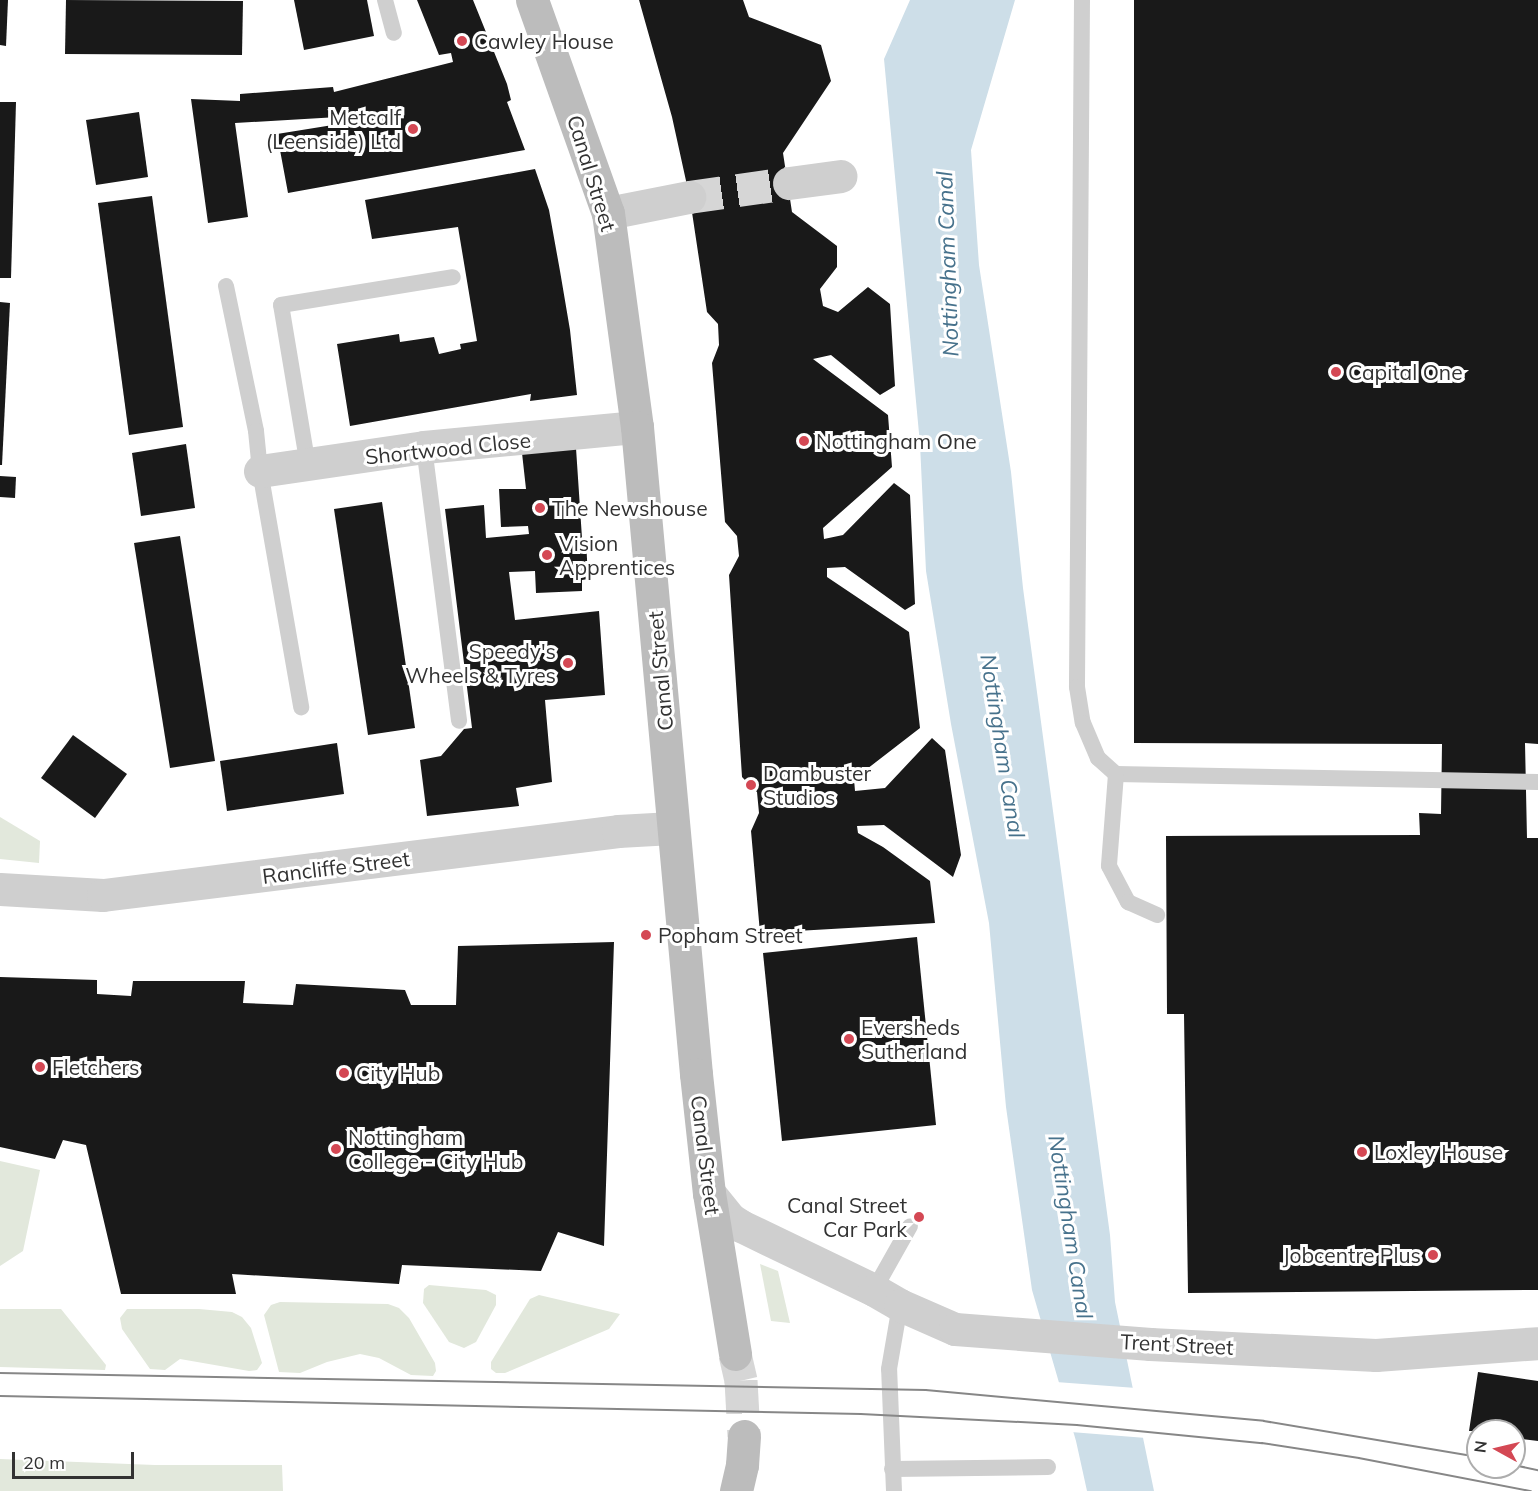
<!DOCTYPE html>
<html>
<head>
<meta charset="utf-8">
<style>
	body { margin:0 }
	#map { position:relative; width:1538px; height:1491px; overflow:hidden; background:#fff; font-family:Mulish,sans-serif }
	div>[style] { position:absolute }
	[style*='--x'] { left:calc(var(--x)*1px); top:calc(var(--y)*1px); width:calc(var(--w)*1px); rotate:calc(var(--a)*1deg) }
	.green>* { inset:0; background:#e2e8dc }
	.water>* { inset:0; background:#cddee8 }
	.pier>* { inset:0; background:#fff }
	.building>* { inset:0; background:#191919 }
	.street-tunnel>* { height:33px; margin-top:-16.5px; transform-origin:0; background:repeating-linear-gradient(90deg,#d6d6d6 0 33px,transparent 0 49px) }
	.secondary-tunnel>* { height:33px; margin-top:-16.5px; transform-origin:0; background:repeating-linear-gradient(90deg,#d6d6d6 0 33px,transparent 0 49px) }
	.lane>* { height:16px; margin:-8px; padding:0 8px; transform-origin:8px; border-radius:8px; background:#cfcfcf }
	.street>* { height:33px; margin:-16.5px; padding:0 16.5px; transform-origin:16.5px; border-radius:16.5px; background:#cfcfcf }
	.secondary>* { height:33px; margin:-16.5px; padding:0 16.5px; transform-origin:16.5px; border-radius:16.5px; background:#bcbcbc }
	.tram>* { height:1.5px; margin:-0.75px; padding:0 0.75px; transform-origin:0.75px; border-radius:0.75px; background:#878787 }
	.dots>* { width:16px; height:16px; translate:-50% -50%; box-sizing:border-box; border:3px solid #fff; border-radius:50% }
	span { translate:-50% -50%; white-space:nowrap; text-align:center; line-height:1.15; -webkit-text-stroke:6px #fff; paint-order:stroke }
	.poi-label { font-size:21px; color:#323232 }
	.left { translate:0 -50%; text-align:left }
	.right { translate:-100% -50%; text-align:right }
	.street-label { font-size:21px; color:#323232 }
	.water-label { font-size:22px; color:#47728c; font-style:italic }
	.north { position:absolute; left:1466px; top:1419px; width:60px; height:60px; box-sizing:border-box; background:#fff; border:2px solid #adadad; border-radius:50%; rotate:278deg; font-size:16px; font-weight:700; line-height:24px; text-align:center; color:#323232 }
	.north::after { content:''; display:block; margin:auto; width:21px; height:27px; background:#d44854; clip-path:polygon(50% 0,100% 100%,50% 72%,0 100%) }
	.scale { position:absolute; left:12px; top:1452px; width:122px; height:27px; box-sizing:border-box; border:3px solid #323232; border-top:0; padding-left:8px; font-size:18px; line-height:21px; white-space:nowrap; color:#323232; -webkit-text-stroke:4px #fff; paint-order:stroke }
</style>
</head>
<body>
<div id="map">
	<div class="green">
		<div style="clip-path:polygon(0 817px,40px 841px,39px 863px,0 859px)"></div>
		<div style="clip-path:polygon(0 1161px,40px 1170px,23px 1251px,0 1266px)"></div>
		<div style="clip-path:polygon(760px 1264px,778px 1271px,790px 1323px,771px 1321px)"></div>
		<div style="clip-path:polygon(429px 1285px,486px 1290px,496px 1295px,496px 1305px,476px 1342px,464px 1348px,449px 1342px,423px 1303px,424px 1289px)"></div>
		<div style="clip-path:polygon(539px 1295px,620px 1314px,609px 1329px,505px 1373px,496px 1373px,491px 1369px,491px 1362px,530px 1299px)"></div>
		<div style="clip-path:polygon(280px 1302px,388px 1304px,399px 1308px,409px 1318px,435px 1363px,436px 1371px,433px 1376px,411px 1375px,379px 1358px,360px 1354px,327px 1362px,300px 1373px,279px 1372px,264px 1315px,271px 1305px)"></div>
		<div style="clip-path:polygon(0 1309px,61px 1309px,106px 1365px,105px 1370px,0 1367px)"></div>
		<div style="clip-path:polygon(127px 1309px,199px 1309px,232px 1312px,242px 1317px,251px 1328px,262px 1363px,257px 1370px,249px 1371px,180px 1359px,165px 1370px,150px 1369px,122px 1329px,120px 1318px)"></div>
		<div style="clip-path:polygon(0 1459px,155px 1465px,282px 1465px,283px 1491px,0 1491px)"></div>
	</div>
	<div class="water">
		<div style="clip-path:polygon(910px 0,1015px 0,971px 150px,979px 265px,1011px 472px,1023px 588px,1110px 1235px,1115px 1302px,1154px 1491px,1087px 1491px,1076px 1441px,1032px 1290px,1006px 1107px,989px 923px,951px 724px,926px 571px,920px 444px,884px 59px)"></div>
	</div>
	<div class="pier">
		<div style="clip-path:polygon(1056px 1382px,1136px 1388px,1146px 1438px,1071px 1432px)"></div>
	</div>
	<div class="building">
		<div style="clip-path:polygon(0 0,8px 0,6px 46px,0 45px)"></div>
		<div style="clip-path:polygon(66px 0,243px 1px,242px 55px,65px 54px)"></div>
		<div style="clip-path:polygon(294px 0,367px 0,374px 36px,304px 50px)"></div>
		<div style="clip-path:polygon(417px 0,473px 0,507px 84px,511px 100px,507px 102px,525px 150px,288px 193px,277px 134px,339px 124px,338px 117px,235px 123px,248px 217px,208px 223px,191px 99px,240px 101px,240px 94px,333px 87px,334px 92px,453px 62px,451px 53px,439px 55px)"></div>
		<div style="clip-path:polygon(639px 0,743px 0,749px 17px,821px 45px,831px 81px,783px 153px,792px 212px,837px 246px,837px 267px,820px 289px,823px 306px,838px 312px,868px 287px,890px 304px,895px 386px,880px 395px,831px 355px,813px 359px,888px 415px,892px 467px,823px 528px,824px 539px,843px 535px,894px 483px,910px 495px,915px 604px,905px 610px,845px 567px,827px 568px,827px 577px,909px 632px,920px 728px,854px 779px,855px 791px,885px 788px,932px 738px,945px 750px,961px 855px,953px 877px,884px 825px,857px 826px,858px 833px,883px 847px,930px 881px,935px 923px,760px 933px,751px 831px,759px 813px,757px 792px,742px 777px,729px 575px,739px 556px,737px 536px,725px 522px,712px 363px,719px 345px,718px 324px,707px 312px,690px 199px,672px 117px)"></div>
		<div style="clip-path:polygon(1134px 0,1538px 0,1538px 744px,1525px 743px,1527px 838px,1538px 838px,1538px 1290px,1188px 1293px,1184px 1014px,1167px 1014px,1166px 836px,1420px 835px,1419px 813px,1441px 814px,1442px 744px,1134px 743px)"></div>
		<div style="clip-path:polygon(0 102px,16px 102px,11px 278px,0 278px)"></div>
		<div style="clip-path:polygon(139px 112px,148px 177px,96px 185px,86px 120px)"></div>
		<div style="clip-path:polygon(535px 169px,549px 210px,560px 271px,570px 330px,577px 395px,530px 401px,531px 394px,350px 426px,337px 344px,399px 334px,400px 342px,434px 337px,439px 354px,461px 349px,460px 344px,477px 341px,458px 227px,372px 239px,365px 200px)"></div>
		<div style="clip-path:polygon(152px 196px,183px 427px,129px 435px,98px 203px)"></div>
		<div style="clip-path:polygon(0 302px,10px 303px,2px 465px,0 465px)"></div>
		<div style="clip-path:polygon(186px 444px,195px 508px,141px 516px,132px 453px)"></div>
		<div style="clip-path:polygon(576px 448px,582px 538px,586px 539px,588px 579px,582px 580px,582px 591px,536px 593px,535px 571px,509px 572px,515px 620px,599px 611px,605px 695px,545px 700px,552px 782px,516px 788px,519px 806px,427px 816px,420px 760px,441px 756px,464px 729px,472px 728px,445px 509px,484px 505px,486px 538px,529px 534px,528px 526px,501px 527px,499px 489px,526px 489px,522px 453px)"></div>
		<div style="clip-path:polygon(0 476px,16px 477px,15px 498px,0 497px)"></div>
		<div style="clip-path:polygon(382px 502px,415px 728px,368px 735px,334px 509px)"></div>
		<div style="clip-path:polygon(180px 536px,215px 761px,170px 768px,134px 543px)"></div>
		<div style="clip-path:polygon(73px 735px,127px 774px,95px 818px,41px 778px)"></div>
		<div style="clip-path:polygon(337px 743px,344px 794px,227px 811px,220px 761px)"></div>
		<div style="clip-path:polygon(917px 937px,936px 1125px,782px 1141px,763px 953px)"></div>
		<div style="clip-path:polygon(614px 942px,604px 1246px,558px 1232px,541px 1271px,402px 1265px,399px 1284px,232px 1274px,236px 1294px,121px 1294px,86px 1145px,63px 1140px,55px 1159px,0 1147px,0 977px,97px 980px,97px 994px,131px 996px,133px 981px,245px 981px,243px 1003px,293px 1005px,296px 984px,405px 990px,411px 1005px,456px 1005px,458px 946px)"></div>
		<div style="clip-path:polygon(1478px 1372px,1538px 1381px,1538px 1441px,1514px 1438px,1514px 1431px,1469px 1431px)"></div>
	</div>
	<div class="street-tunnel">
		<div style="--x:689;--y:197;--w:101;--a:-8"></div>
	</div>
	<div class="secondary-tunnel">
		<div style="--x:735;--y:1354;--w:27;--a:77"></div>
		<div style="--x:741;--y:1380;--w:56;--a:86.9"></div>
	</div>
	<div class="lane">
		<div style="--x:385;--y:0;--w:34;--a:75"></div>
		<div style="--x:1082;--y:0;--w:687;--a:90.42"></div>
		<div style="--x:1077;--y:687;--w:36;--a:81"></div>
		<div style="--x:1083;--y:723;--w:38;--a:67"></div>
		<div style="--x:1098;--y:758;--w:24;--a:42"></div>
		<div style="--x:1116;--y:774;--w:422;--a:1.1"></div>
		<div style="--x:226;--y:286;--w:148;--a:78.3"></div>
		<div style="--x:256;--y:431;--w:40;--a:84.3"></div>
		<div style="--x:260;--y:471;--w:240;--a:80.1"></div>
		<div style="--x:424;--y:447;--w:276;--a:82.7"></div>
		<div style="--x:308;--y:466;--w:163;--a:-99.5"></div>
		<div style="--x:281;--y:305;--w:174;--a:-9.2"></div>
		<div style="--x:1116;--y:774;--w:92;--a:94.4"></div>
		<div style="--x:1109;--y:866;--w:41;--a:62.2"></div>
		<div style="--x:1128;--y:902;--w:32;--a:24"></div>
		<div style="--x:874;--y:1290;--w:73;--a:-60.6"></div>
		<div style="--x:892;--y:1469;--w:156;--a:-0.7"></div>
		<div style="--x:894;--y:1491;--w:122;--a:-92.3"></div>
		<div style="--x:889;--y:1369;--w:65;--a:-80.2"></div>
	</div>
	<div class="street">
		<div style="--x:789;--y:183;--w:52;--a:-7.7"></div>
		<div style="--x:608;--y:213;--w:83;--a:-11.2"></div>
		<div style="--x:260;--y:471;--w:166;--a:-8.3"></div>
		<div style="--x:424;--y:447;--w:214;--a:-5.4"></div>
		<div style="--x:0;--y:889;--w:103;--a:3.3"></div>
		<div style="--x:103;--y:895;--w:519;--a:-7.08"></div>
		<div style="--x:618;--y:831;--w:54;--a:-3.2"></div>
		<div style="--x:709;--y:1193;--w:33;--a:51"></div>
		<div style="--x:730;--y:1219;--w:13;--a:32"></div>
		<div style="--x:741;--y:1226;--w:148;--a:25.7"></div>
		<div style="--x:874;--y:1290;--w:30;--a:30"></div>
		<div style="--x:900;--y:1305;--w:60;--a:23.6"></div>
		<div style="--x:955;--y:1329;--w:196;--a:4.4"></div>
		<div style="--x:1150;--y:1344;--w:226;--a:2.8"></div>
		<div style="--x:1376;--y:1355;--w:162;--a:-4.2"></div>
	</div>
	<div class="secondary">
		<div style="--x:532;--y:0;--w:226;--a:70.4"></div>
		<div style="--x:608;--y:213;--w:216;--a:82.3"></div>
		<div style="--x:637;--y:427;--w:650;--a:84.79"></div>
		<div style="--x:696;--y:1074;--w:120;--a:83.8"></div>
		<div style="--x:709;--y:1193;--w:163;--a:80.8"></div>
		<div style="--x:736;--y:1491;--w:27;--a:-77"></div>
		<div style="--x:742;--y:1465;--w:29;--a:-86"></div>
	</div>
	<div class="tram">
		<div style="--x:0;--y:1373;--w:926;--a:1.05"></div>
		<div style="--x:926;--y:1390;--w:339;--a:5.2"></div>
		<div style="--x:1264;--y:1421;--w:217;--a:9.5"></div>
		<div style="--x:0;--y:1396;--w:861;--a:1.2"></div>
		<div style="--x:861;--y:1414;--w:216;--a:2.9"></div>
		<div style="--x:1077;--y:1425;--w:186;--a:5.6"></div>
		<div style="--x:1262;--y:1443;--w:98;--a:8.8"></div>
		<div style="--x:1359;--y:1458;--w:175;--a:10.9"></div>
		<div style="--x:1514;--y:1465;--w:25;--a:12"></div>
	</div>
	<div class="dots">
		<div style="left:462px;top:41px;background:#d44854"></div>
		<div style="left:413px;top:129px;background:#d44854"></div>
		<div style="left:1336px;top:372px;background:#d44854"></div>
		<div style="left:804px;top:441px;background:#d44854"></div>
		<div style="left:540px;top:508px;background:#d44854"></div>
		<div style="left:547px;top:555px;background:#d44854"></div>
		<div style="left:568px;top:663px;background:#d44854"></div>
		<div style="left:751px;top:785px;background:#d44854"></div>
		<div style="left:646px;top:935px;background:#d44854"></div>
		<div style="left:849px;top:1039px;background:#d44854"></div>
		<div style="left:40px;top:1067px;background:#d44854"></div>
		<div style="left:344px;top:1073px;background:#d44854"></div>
		<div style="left:336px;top:1149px;background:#d44854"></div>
		<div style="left:1362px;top:1152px;background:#d44854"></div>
		<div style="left:919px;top:1217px;background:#d44854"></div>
		<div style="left:1433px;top:1255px;background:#d44854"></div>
	</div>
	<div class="poi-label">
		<span class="left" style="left:474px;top:41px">Cawley House</span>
		<span class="right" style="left:401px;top:129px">Metcalf<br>(Leenside) Ltd</span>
		<span class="left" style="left:1348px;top:372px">Capital One</span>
		<span class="left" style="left:816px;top:441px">Nottingham One</span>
		<span class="left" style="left:552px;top:508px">The Newshouse</span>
		<span class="left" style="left:559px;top:555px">Vision<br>Apprentices</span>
		<span class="right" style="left:556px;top:663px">Speedy's<br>Wheels &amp; Tyres</span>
		<span class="left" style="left:763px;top:785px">Dambuster<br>Studios</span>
		<span class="left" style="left:658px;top:935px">Popham Street</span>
		<span class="left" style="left:861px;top:1039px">Eversheds<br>Sutherland</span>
		<span class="left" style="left:52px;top:1067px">Fletchers</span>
		<span class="left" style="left:356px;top:1073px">City Hub</span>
		<span class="left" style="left:348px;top:1149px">Nottingham<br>College - City Hub</span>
		<span class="left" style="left:1374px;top:1152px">Loxley House</span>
		<span class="right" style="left:907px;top:1217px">Canal Street<br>Car Park</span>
		<span class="right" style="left:1421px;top:1255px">Jobcentre Plus</span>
	</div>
	<div class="street-label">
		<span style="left:592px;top:173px;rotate:73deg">Canal Street</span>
		<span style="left:448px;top:448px;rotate:-6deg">Shortwood Close</span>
		<span style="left:660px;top:671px;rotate:-95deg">Canal Street</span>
		<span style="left:336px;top:867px;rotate:-7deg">Rancliffe Street</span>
		<span style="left:706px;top:1155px;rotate:83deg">Canal Street</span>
		<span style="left:1177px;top:1344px;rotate:3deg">Trent Street</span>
	</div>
	<div class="water-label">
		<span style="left:948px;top:264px;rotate:-92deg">Nottingham Canal</span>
		<span style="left:1002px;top:746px;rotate:81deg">Nottingham Canal</span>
		<span style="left:1070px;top:1227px;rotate:81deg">Nottingham Canal</span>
	</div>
	<div class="north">N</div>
	<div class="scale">20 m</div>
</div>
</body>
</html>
